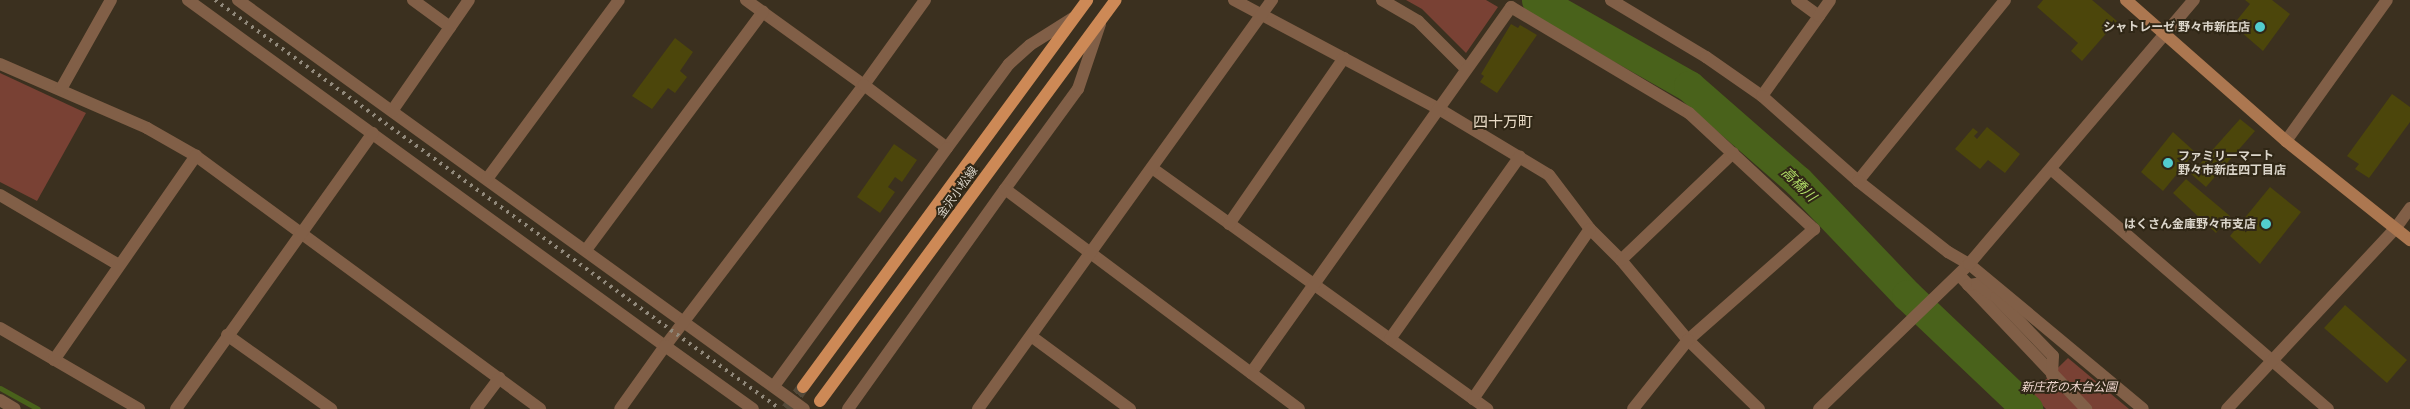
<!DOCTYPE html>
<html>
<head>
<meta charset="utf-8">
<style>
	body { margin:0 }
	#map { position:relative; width:2410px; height:409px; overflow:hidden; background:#3b301f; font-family:"Playfair Display","Noto Sans JP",serif }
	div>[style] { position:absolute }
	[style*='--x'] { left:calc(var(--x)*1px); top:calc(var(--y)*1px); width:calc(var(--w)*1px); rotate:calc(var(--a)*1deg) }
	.green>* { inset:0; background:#794134 }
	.stream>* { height:5px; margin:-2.5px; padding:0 2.5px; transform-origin:2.5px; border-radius:2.5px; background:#49621b }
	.river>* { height:31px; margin:-15.5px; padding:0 15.5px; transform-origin:15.5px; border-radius:15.5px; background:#49621b }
	.building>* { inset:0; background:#4c460b }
	.primary-tunnel>* { height:12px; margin-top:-6px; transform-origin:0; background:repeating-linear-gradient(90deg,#534939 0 12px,transparent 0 18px) }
	.pedestrian>* { height:12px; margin:-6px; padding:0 6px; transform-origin:6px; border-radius:6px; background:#815f47 }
	.minor>* { height:12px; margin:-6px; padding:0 6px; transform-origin:6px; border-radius:6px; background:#815f47 }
	.tertiary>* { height:12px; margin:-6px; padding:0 6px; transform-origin:6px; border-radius:6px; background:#815f47 }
	.secondary>* { height:12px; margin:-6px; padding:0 6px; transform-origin:6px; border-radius:6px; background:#ac7750 }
	.primary>* { height:12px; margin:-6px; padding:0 6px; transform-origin:6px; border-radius:6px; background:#cd8956 }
	.rail>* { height:4px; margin-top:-2px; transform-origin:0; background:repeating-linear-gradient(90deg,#91897b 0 2.5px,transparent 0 7.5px) }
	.dots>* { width:14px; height:14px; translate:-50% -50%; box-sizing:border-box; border:2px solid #302716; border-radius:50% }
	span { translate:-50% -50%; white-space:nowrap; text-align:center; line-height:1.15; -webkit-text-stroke:4px #302716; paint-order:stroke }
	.poi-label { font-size:12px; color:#dcd6cb; font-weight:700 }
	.right { translate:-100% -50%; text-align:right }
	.left { translate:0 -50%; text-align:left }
	.street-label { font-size:12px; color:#dcd6cb }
	.park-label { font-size:12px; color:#f1d7d0; font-style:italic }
	.water-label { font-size:14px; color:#b1de67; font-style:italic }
	.quarter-label { font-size:15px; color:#e8dbc6 }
</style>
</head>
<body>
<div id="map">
	<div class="green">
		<div style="clip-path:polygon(1406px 0,1486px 0,1498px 7px,1466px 53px,1422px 9px)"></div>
		<div style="clip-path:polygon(0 73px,86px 113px,37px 201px,0 182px)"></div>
		<div style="clip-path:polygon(2068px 358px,2129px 409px,2046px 409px,2031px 394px)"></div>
	</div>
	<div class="stream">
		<div style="--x:0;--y:388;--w:43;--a:28.9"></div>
	</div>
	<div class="river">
		<div style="--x:1537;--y:0;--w:175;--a:29.5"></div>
		<div style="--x:1689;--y:86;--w:145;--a:41.1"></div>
		<div style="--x:1798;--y:181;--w:158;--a:46.3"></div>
		<div style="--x:1907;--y:295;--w:166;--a:43.5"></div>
	</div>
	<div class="building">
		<div style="clip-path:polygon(2043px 0,2092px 0,2117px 21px,2082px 61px,2071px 51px,2078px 43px,2037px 7px)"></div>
		<div style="clip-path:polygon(2245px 0,2272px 0,2290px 14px,2263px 51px,2233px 25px,2250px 4px)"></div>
		<div style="clip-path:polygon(1511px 24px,1518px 28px,1520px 25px,1537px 35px,1497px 93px,1480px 82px,1484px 76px,1481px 74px)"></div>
		<div style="clip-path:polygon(675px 38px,693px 52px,680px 71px,687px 77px,675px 93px,668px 88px,652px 109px,632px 96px)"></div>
		<div style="clip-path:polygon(2392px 94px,2410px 107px,2410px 122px,2369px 178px,2355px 169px,2359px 164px,2347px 156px)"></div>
		<div style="clip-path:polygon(2240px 119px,2255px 131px,2206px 187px,2191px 174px)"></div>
		<div style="clip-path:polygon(1987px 127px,2020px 154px,2005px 173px,1988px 160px,1980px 169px,1955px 149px,1973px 128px,1978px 132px,1974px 136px,1977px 139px)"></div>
		<div style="clip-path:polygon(2173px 132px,2195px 152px,2163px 191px,2141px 172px)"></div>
		<div style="clip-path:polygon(894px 144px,917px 160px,902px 182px,895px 177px,888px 187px,895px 192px,880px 213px,857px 197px)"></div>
		<div style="clip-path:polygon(2186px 179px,2230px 216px,2216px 233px,2173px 193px)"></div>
		<div style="clip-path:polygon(2270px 187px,2301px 212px,2260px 264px,2230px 236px)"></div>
		<div style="clip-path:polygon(2345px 305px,2407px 360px,2387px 383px,2324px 328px)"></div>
	</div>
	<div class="primary-tunnel">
		<div style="--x:787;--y:409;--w:27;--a:-54"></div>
	</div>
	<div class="pedestrian">
		<div style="--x:1959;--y:275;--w:185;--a:46.5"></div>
		<div style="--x:1968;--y:285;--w:9;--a:-6"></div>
		<div style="--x:1977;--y:284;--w:23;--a:34"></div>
		<div style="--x:1996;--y:297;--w:82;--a:46"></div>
		<div style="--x:2053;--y:356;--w:19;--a:93"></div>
	</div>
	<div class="minor">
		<div style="--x:188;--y:0;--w:589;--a:35.96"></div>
		<div style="--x:665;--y:346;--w:77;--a:125.5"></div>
		<div style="--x:238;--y:0;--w:698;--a:35.85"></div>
		<div style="--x:413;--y:0;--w:46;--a:36.1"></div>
		<div style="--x:746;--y:0;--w:145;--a:35.8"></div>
		<div style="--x:864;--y:85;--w:328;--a:127.3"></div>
		<div style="--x:665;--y:346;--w:108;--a:35.6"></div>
		<div style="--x:925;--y:0;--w:105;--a:125.7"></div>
		<div style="--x:864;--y:85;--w:104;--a:37.2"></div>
		<div style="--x:947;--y:148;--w:104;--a:-53.6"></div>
		<div style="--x:1009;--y:64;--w:28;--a:-42"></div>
		<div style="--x:1030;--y:45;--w:51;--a:-32.1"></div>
		<div style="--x:1234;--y:0;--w:232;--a:28"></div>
		<div style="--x:1439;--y:109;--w:128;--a:31"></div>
		<div style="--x:1549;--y:175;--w:68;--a:52.8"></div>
		<div style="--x:1590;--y:229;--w:44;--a:45"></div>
		<div style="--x:1621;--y:260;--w:104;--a:50.1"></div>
		<div style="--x:1688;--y:340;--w:99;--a:44.2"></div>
		<div style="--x:1382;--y:0;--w:42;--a:30.3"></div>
		<div style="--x:1418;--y:21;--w:68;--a:45"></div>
		<div style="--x:1611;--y:0;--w:111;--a:31"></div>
		<div style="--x:1706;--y:57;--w:68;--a:34.9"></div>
		<div style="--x:1762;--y:96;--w:98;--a:-54.5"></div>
		<div style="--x:1797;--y:0;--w:27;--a:36"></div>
		<div style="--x:1819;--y:16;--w:19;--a:-55"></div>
		<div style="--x:0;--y:64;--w:160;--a:23.5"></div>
		<div style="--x:147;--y:128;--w:56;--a:29.7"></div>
		<div style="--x:196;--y:156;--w:427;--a:36.3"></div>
		<div style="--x:61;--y:89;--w:102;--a:-60.7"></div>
		<div style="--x:1762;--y:96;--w:128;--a:41.5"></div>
		<div style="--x:1858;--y:181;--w:233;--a:-50.9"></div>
		<div style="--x:392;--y:111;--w:135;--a:-55.3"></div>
		<div style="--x:2286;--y:141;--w:173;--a:-54.4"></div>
		<div style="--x:1152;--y:168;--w:413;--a:35.7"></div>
		<div style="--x:2052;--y:170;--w:365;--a:40.9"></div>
		<div style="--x:487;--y:179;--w:222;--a:-53.6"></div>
		<div style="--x:1858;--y:181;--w:115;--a:38.3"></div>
		<div style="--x:1948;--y:252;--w:24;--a:30"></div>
		<div style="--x:1969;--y:264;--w:226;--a:39.8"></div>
		<div style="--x:1005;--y:189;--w:124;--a:-53.9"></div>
		<div style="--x:1078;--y:89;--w:69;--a:-71.3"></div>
		<div style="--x:0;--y:195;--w:138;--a:30.5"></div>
		<div style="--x:1229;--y:224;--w:202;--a:-55.3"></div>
		<div style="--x:586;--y:250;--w:297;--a:-53.4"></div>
		<div style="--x:1621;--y:260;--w:155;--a:-43.7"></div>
		<div style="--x:0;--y:328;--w:161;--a:30.2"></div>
		<div style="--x:227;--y:335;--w:128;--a:35.4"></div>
		<div style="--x:1031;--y:336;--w:123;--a:36.4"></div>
		<div style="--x:1390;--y:339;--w:224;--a:-54.6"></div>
		<div style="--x:54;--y:360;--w:249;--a:-55.2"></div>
		<div style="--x:1251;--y:373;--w:449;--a:-54.6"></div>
		<div style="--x:1511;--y:7;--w:207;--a:30.8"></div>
		<div style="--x:1689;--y:113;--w:171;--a:42.9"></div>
		<div style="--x:1814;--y:229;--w:168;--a:138.6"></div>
		<div style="--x:1688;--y:340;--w:88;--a:128.6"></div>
		<div style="--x:774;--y:386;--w:294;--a:-54"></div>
		<div style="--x:1473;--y:399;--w:206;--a:-55.5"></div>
		<div style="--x:0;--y:400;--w:17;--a:31"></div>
		<div style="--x:176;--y:409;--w:339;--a:-54.5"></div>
		<div style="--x:476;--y:409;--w:39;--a:-53"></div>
		<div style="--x:848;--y:409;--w:270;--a:-54.5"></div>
		<div style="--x:1005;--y:189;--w:367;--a:36.8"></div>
		<div style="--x:978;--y:409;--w:504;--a:-54.29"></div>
		<div style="--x:2227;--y:409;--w:246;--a:-47"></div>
		<div style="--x:2395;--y:229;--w:26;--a:-54"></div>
	</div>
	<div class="tertiary">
		<div style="--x:1819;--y:409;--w:209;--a:-44"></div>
		<div style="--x:1969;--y:264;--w:347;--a:-49.6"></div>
	</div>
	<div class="secondary">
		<div style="--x:2126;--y:0;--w:213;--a:41.4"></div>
		<div style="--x:2286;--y:141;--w:159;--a:38.6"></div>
	</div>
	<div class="primary">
		<div style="--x:803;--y:387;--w:480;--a:-53.7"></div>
		<div style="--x:820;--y:401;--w:498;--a:-53.6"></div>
	</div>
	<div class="rail">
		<div style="--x:215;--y:0;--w:697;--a:35.9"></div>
	</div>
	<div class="dots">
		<div style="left:2260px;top:27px;background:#52cdcf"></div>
		<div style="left:2168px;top:163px;background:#52cdcf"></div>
		<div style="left:2266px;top:224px;background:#52cdcf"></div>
	</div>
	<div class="poi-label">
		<span class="right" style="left:2250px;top:27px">シャトレーゼ 野々市新庄店</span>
		<span class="left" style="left:2178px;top:163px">ファミリーマート<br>野々市新庄四丁目店</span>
		<span class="right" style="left:2256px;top:224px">はくさん金庫野々市支店</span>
	</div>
	<div class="street-label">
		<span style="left:957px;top:192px;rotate:-54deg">金沢小松線</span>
	</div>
	<div class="park-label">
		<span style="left:2069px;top:387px">新庄花の木台公園</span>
	</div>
	<div class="water-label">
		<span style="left:1799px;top:184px;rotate:44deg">高橋川</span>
	</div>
	<div class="quarter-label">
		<span style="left:1503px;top:122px">四十万町</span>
	</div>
</div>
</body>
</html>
